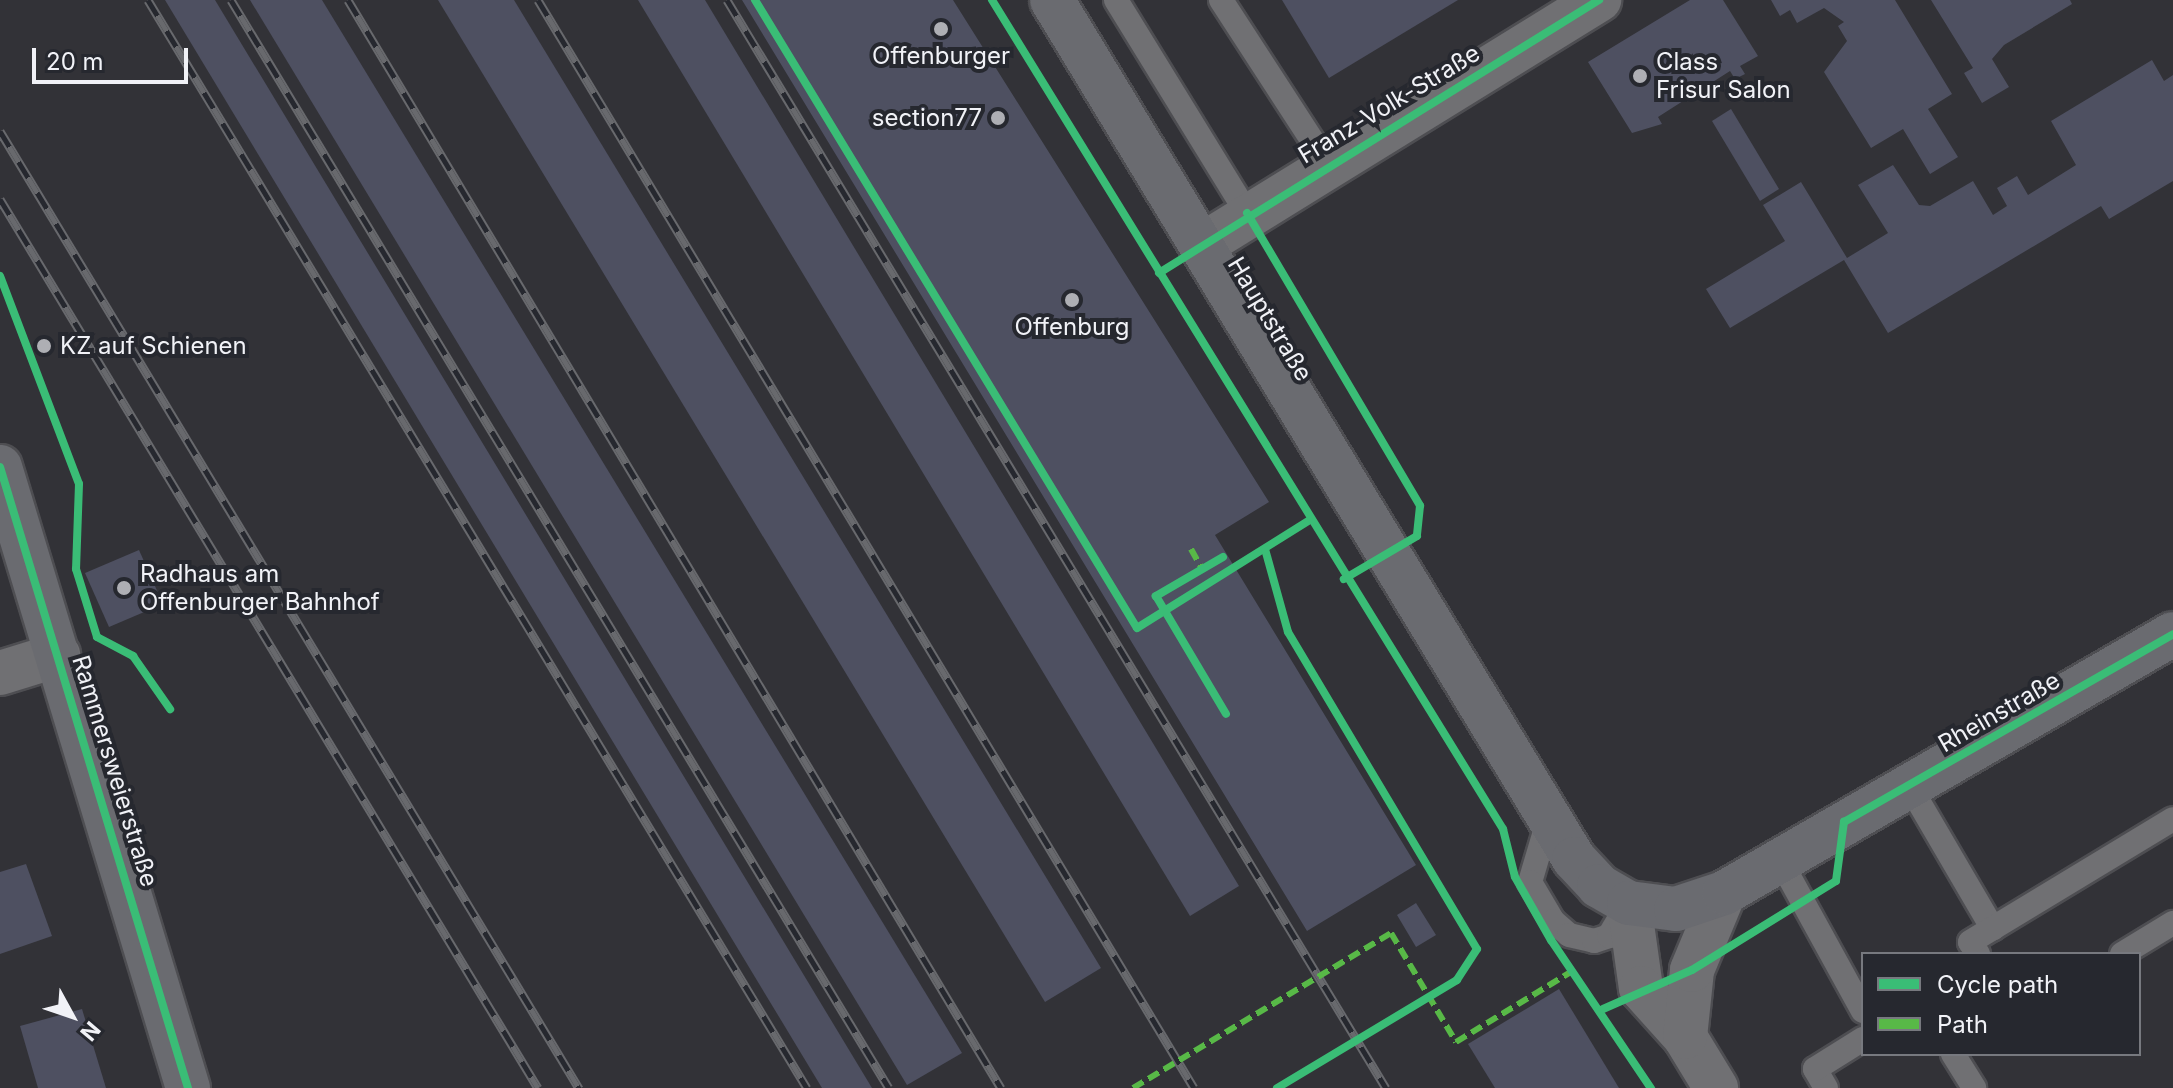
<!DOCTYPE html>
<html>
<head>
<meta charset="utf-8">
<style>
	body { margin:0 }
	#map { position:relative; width:2173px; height:1088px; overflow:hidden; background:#323237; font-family:Inter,sans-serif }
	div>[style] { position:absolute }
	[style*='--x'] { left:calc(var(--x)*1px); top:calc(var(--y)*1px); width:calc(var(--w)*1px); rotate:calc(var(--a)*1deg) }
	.building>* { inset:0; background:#4e5061 }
	.roads { filter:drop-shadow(2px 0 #4e4e52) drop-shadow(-2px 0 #4e4e52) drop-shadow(0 2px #4e4e52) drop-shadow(0 -2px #4e4e52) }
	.lane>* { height:24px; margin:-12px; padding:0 12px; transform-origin:12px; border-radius:12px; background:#707073 }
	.street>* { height:44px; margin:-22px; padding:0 22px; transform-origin:22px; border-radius:22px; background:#707073 }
	.secondary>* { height:44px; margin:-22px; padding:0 22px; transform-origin:22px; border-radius:22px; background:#6a6b70 }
	.rail>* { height:9px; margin-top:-4.5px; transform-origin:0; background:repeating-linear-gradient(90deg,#26282f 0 18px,#68696d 0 36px); box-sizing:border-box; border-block:2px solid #68696d }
	.quiet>* { height:6px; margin-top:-3px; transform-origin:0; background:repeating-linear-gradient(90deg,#58b947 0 12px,transparent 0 18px) }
	.cycleway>* { height:8px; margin:-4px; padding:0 4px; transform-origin:4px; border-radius:4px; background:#3abd76 }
	.dots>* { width:22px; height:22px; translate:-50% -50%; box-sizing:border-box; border:4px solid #26282f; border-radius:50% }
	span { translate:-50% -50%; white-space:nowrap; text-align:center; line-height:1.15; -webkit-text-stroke:8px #26282f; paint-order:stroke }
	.poi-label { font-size:24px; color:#f1f2f7 }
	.left { translate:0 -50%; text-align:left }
	.right { translate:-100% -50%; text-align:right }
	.street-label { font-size:24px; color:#f1f2f7 }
	.legend { position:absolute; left:1861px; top:952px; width:280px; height:104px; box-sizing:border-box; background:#26282f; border:2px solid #77797f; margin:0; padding:10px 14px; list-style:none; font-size:24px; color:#f1f2f7 }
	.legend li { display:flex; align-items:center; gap:16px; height:40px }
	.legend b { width:40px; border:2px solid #77797f }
	.north { position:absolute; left:32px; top:976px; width:80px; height:80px; -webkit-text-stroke:6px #26282f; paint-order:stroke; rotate:130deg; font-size:22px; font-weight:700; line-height:32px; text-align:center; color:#f1f2f7 }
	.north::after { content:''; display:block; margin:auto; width:28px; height:36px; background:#f1f2f7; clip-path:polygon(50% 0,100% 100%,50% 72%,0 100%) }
	.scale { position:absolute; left:32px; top:48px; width:156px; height:36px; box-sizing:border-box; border:4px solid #f1f2f7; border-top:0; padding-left:10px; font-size:24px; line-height:28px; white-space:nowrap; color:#f1f2f7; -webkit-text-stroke:6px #26282f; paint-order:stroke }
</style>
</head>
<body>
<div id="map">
	<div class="building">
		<div style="clip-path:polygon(165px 0,215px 0,872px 1088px,822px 1088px)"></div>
		<div style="clip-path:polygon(250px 0,322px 0,962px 1053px,907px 1085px)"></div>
		<div style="clip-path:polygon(438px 0,514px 0,1101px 968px,1045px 1002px)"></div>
		<div style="clip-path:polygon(638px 0,705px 0,1239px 886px,1190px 916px)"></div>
		<div style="clip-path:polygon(742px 0,953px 0,1269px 502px,1215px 535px,1416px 865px,1307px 931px)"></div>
		<div style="clip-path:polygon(1282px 0,1458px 0,1329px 78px)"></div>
		<div style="clip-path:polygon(1690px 0,1723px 0,1758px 56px,1740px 66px,1745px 74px,1735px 79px,1730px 71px,1658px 117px,1662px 124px,1632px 133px,1588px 62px)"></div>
		<div style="clip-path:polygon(1771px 0,1895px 0,1952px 94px,1928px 109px,1958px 157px,1930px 174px,1903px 129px,1871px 148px,1824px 72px,1847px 41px,1838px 26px,1844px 22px,1824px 8px,1797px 23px,1790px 10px,1780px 16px)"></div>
		<div style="clip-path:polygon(1931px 0,2070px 0,2072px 4px,2004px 45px,1992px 59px,2009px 87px,1982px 103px,1964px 73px,1973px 68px)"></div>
		<div style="clip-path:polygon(2152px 60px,2164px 81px,2173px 75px,2173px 181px,2109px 219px,2101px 206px,1888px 333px,1844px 260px,1730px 328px,1706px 289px,1785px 241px,1763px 205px,1801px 182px,1847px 258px,1888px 233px,1858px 185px,1893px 165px,1919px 205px,1930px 206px,1973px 181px,1993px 215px,2007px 206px,1997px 188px,2017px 176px,2028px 195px,2076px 165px,2051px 121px)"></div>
		<div style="clip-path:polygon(1731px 109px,1779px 189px,1760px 201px,1712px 121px)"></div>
		<div style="clip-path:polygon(139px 550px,163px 604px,109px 627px,85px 573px)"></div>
		<div style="clip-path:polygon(26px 864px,52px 936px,0 954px,0 872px)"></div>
		<div style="clip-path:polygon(1416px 903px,1436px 935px,1416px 947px,1397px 915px)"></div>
		<div style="clip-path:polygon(1559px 989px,1619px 1088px,1495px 1088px,1468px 1044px)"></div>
		<div style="clip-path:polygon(82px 1009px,106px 1088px,38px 1088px,20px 1026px)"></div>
	</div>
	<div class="roads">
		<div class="lane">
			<div style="--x:1116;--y:0;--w:250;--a:58.4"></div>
			<div style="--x:1221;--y:0;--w:197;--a:57"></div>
			<div style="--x:1910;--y:787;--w:164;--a:59.7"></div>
			<div style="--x:1549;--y:818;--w:67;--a:106.5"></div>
			<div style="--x:1530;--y:882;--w:45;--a:59.5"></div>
			<div style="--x:1553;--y:921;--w:21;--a:41"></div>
			<div style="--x:1569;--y:935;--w:26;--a:13"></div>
			<div style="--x:1594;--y:941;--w:16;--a:-18"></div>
			<div style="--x:1609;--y:936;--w:33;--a:-59"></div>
			<div style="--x:1781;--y:862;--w:170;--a:61.2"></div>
			<div style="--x:1978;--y:954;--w:14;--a:-124"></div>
			<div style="--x:1970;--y:942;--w:237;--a:-31.2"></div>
			<div style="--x:2122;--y:954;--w:60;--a:-31.3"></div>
			<div style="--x:1953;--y:1054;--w:40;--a:58"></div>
			<div style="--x:1826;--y:1088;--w:22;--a:-120"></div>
			<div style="--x:1815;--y:1069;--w:57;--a:-32"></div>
		</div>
		<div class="street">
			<div style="--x:1202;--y:245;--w:467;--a:-31.7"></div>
			<div style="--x:0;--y:673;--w:61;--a:-17.2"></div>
			<div style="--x:1629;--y:903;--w:86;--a:82"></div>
			<div style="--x:1641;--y:988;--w:66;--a:48.1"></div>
			<div style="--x:1685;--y:1037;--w:60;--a:58.7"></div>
			<div style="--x:1685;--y:1037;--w:67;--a:-84"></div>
			<div style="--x:1692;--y:970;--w:83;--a:-67.4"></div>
		</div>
		<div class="secondary">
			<div style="--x:1052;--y:0;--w:1005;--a:58.71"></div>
			<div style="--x:1574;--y:859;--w:37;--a:47"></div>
			<div style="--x:1599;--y:886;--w:34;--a:30"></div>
			<div style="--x:1629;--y:903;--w:47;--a:7.3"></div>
			<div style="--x:1676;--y:909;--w:51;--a:-18.4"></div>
			<div style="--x:1724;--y:893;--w:518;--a:-29.98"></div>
			<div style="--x:0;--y:467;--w:649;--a:73.16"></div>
		</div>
	</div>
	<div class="rail">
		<div style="--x:148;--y:0;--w:1272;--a:58.8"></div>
		<div style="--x:231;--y:0;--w:1271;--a:58.84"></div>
		<div style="--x:348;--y:0;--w:1269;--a:59.03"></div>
		<div style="--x:538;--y:0;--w:1270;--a:58.91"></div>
		<div style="--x:727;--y:0;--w:1272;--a:58.8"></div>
		<div style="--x:0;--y:131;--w:1119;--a:58.83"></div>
		<div style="--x:0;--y:199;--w:1039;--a:58.82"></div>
	</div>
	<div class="quiet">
		<div style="--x:1191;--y:549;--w:23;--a:61"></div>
		<div style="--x:1133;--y:1088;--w:301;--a:-31"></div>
		<div style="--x:1391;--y:933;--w:127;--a:59.2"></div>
		<div style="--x:1456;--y:1042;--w:138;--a:-31.4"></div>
	</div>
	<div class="cycleway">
		<div style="--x:755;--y:0;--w:735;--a:58.69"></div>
		<div style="--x:1137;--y:628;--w:204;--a:-32"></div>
		<div style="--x:992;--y:0;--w:974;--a:58.35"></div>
		<div style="--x:1503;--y:829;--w:49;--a:76"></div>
		<div style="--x:1515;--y:877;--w:73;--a:60.3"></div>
		<div style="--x:1551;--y:940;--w:179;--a:56"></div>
		<div style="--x:1247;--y:213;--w:340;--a:59.4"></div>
		<div style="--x:1420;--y:506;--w:30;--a:96"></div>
		<div style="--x:1417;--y:536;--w:85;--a:149.5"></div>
		<div style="--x:1159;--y:273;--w:518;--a:-31.82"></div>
		<div style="--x:0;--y:276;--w:222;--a:69.2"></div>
		<div style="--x:79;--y:484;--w:85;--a:92"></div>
		<div style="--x:76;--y:569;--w:71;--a:72.8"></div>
		<div style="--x:97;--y:637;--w:41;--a:27.8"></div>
		<div style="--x:133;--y:656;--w:65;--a:55.1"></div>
		<div style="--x:0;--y:467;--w:649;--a:73.16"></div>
		<div style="--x:1265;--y:549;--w:86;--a:74.5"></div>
		<div style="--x:1288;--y:632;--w:369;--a:59.2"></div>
		<div style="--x:1477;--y:949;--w:37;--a:123"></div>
		<div style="--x:1457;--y:980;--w:210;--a:149"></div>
		<div style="--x:1223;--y:557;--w:78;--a:149.8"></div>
		<div style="--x:1156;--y:596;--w:137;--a:59.3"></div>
		<div style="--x:1603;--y:1009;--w:97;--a:-23.7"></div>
		<div style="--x:1692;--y:970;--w:169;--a:-31.7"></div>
		<div style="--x:1836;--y:881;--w:60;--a:-82.3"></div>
		<div style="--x:1844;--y:822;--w:379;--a:-29.7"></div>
	</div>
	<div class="dots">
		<div style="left:941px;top:29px;background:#aeafb4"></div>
		<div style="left:1640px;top:76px;background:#aeafb4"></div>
		<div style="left:998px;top:118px;background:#aeafb4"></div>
		<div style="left:1072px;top:300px;background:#aeafb4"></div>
		<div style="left:44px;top:346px;background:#aeafb4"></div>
		<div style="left:124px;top:588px;background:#aeafb4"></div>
	</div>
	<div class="poi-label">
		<span style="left:941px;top:56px">Offenburger</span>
		<span class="left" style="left:1656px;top:76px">Class<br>Frisur Salon</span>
		<span class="right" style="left:982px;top:118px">section77</span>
		<span style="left:1072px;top:327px">Offenburg</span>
		<span class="left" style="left:60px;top:346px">KZ auf Schienen</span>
		<span class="left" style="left:140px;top:588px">Radhaus am<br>Offenburger Bahnhof</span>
	</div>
	<div class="street-label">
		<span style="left:1389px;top:104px;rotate:-31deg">Franz-Volk-Straße</span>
		<span style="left:1270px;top:319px;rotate:59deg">Hauptstraße</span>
		<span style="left:1999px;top:712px;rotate:-30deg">Rheinstraße</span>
		<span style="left:115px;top:771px;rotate:73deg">Rammersweierstraße</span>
	</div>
	<ul class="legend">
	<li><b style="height:10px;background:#3abd76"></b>Cycle path</li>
	<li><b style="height:10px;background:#58b947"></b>Path</li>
	</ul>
	<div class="north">N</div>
	<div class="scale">20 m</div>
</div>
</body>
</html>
